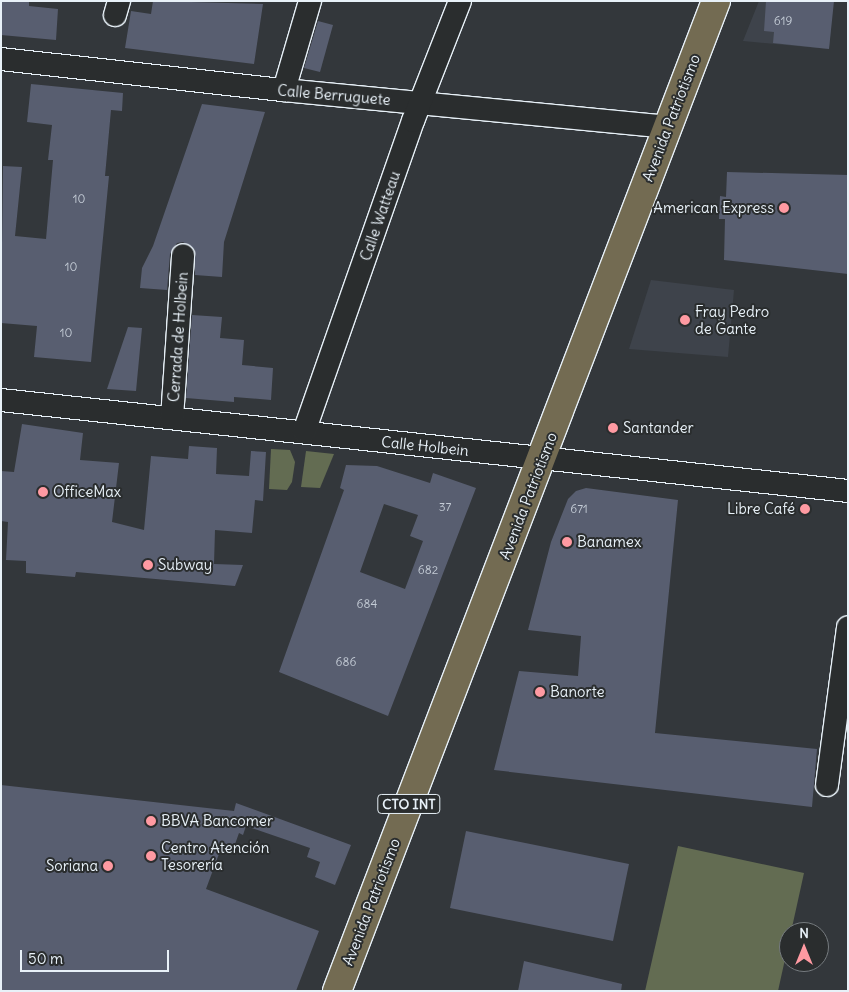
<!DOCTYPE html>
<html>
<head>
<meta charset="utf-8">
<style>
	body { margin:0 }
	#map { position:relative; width:849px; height:992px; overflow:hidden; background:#33373b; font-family:Delius,sans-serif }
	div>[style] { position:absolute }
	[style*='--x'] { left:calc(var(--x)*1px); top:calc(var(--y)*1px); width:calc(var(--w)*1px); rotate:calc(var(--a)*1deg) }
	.built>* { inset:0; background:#3e434b }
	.green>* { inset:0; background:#636c52 }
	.building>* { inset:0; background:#585e70 }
	.roads { filter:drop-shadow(1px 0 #e8f1f8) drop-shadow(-1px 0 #e8f1f8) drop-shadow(0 1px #e8f1f8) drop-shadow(0 -1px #e8f1f8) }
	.minor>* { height:22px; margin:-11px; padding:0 11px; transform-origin:11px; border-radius:11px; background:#2a2d2e }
	.major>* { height:28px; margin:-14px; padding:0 14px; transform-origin:14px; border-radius:14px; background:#736b52 }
	.dots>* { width:14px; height:14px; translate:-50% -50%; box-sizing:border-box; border:2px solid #2a2d2e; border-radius:50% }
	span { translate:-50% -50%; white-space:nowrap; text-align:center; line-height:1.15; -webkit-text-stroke:4px #2a2d2e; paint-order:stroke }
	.number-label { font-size:12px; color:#c4ccd6 }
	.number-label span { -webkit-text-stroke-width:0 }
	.shield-label span { padding:1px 4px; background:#2a2d2e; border:1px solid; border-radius:4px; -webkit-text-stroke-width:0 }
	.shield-label { font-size:14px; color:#e8f1f8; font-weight:700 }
	.street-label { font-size:15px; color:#e8f1f8 }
	.poi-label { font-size:15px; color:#e8f1f8 }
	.right { translate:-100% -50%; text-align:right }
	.left { translate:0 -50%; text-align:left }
	.frame { position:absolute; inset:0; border:2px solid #e8f1f8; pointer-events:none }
	.north { position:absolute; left:779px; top:922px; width:50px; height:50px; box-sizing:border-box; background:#2a2d2e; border:1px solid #767b7f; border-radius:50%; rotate:0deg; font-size:14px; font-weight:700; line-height:20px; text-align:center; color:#e8f1f8 }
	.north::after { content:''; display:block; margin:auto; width:18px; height:22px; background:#ff9aa2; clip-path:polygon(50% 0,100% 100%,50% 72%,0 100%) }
	.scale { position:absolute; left:20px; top:950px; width:149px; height:22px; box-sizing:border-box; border:2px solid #e8f1f8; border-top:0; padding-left:6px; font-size:15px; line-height:18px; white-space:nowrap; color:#e8f1f8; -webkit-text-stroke:4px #2a2d2e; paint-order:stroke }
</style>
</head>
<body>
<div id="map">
	<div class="built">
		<div style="clip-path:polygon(759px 1px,833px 5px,829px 49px,743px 41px)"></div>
		<div style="clip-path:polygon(651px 280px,734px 290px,728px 357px,629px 349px)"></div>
	</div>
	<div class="green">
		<div style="clip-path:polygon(271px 449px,290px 450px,295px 462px,292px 482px,287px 490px,269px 489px)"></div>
		<div style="clip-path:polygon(306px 451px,334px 454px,320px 488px,301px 487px)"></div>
		<div style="clip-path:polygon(678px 846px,804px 873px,778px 991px,645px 991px)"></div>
	</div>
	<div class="building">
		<div style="clip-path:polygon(1px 1px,29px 1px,29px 6px,58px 9px,56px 40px,1px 35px)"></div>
		<div style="clip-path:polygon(153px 1px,263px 4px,254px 64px,125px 48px,131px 11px,151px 14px)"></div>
		<div style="clip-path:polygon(766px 1px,834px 1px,829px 49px,773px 43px,774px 32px,764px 31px)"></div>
		<div style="clip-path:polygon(318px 21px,333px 25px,320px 72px,304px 68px)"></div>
		<div style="clip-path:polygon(31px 84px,123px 93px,122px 111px,111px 110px,105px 176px,109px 176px,91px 362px,34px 357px,37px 326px,1px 323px,3px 166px,22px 167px,15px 236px,46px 239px,53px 160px,48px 160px,52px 125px,27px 122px)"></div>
		<div style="clip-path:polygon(202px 104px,265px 112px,224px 242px,222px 277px,195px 275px,195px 250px,183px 242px,177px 243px,170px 254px,167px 290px,140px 288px,142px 268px,153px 246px)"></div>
		<div style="clip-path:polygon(727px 172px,848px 175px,848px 274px,724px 260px,725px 219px,719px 219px,720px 196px,726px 197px)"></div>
		<div style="clip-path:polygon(192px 315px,222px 317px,220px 338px,244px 340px,242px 365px,273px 368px,271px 400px,234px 397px,234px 402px,186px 398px)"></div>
		<div style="clip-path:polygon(128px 327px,142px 328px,136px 391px,107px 389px)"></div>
		<div style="clip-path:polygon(22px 424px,83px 433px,80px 460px,119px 463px,112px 522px,144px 530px,151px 456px,188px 459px,189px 446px,217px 448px,216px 474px,249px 476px,251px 451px,266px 452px,263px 501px,255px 500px,252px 533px,215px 530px,214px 564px,243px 565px,235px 586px,76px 572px,75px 577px,26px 573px,26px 561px,6px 560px,8px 522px,1px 521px,1px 471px,14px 472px)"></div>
		<div style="clip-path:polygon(evenodd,346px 465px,377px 466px,430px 483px,433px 473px,476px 488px,388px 716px,279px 672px,344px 490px,340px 488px,346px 465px,384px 504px,418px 515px,410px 536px,423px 541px,405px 589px,360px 572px,384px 504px)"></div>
		<div style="clip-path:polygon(586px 488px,678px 500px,655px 733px,817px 749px,812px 807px,494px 770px,519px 671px,578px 676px,581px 636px,528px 630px,551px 542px,568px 499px,576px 491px)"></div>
		<div style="clip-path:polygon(1px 785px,234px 811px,236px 803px,351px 845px,335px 885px,315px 877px,320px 862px,307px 857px,310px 848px,246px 826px,243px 835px,239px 833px,234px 847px,223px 843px,206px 889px,319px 931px,296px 991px,1px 991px)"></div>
		<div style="clip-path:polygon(466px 831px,629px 864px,613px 941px,450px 908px)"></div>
		<div style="clip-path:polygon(524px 961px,622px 984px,621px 991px,518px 991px)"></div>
	</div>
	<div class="roads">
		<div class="minor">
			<div style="--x:115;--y:15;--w:15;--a:-74"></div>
			<div style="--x:1;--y:59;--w:285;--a:6.3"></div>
			<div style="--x:284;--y:90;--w:386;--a:5.5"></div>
			<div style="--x:284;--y:90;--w:93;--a:-73.7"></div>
			<div style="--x:1;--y:400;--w:852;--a:6.13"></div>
			<div style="--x:172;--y:418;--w:163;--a:-86.1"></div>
			<div style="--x:304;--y:432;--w:330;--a:-70.7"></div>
			<div style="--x:413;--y:121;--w:129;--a:-68.6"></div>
			<div style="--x:827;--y:785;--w:159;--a:-82.4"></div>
		</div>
		<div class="major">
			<div style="--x:337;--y:991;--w:1060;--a:-69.05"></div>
		</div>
	</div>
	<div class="dots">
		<div style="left:784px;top:208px;background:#ff9aa2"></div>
		<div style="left:685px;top:320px;background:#ff9aa2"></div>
		<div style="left:613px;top:428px;background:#ff9aa2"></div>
		<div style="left:43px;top:492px;background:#ff9aa2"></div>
		<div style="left:805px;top:509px;background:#ff9aa2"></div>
		<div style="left:567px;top:542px;background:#ff9aa2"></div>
		<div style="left:148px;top:565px;background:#ff9aa2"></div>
		<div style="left:540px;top:692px;background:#ff9aa2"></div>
		<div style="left:151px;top:821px;background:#ff9aa2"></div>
		<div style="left:151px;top:856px;background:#ff9aa2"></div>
		<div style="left:108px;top:866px;background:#ff9aa2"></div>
	</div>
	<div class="number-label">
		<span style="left:783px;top:21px">619</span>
		<span style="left:79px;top:199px">10</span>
		<span style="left:71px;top:267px">10</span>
		<span style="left:66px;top:333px">10</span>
		<span style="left:445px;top:507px">37</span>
		<span style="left:579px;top:509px">671</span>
		<span style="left:428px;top:570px">682</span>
		<span style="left:367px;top:604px">684</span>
		<span style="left:346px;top:662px">686</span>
	</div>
	<div class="shield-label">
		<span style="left:409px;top:804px">CTO INT</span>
	</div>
	<div class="street-label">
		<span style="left:334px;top:95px;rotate:5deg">Calle Berruguete</span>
		<span style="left:671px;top:118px;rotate:-69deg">Avenida Patriotismo</span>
		<span style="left:380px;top:216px;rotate:-71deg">Calle Watteau</span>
		<span style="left:178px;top:337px;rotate:-86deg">Cerrada de Holbein</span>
		<span style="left:425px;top:446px;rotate:6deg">Calle Holbein</span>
		<span style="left:528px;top:496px;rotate:-69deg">Avenida Patriotismo</span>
		<span style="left:371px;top:902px;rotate:-69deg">Avenida Patriotismo</span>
	</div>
	<div class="poi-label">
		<span class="right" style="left:774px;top:208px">American Express</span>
		<span class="left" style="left:695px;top:320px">Fray Pedro<br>de Gante</span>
		<span class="left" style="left:623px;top:428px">Santander</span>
		<span class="left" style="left:53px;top:492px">OfficeMax</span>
		<span class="right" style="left:795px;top:509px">Libre Café</span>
		<span class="left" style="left:577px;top:542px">Banamex</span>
		<span class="left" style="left:158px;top:565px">Subway</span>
		<span class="left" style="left:550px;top:692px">Banorte</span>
		<span class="left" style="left:161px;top:821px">BBVA Bancomer</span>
		<span class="left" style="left:161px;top:856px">Centro Atención<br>Tesorería</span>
		<span class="right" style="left:98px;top:866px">Soriana</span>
	</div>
	<div class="frame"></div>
	<div class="north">N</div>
	<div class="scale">50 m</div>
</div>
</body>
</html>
